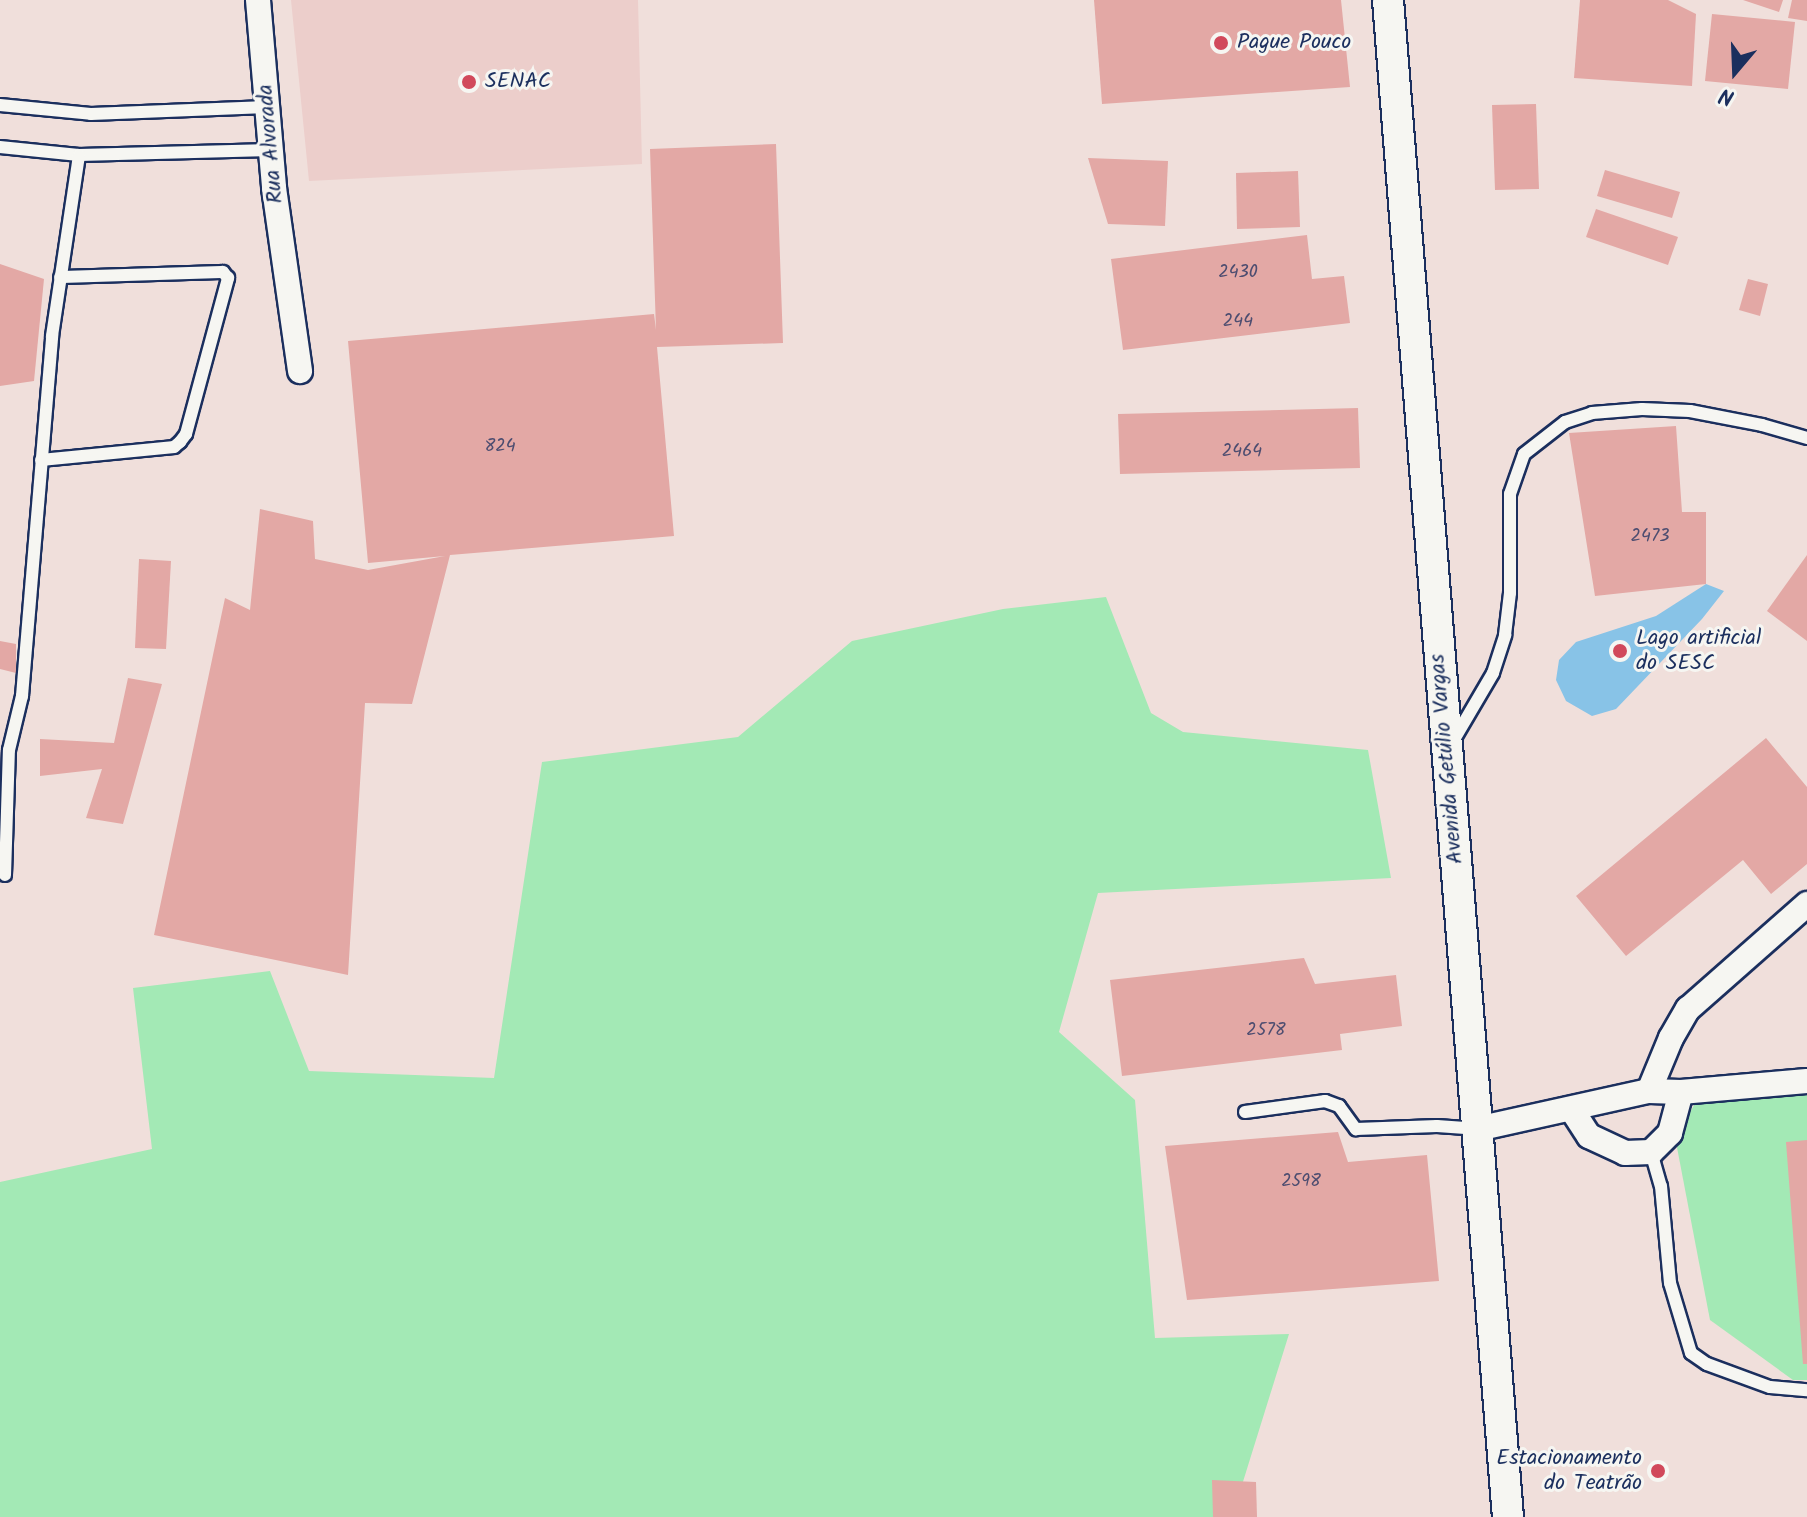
<!DOCTYPE html>
<html>
<head>
<meta charset="utf-8">
<style>
	body { margin:0 }
	#map { position:relative; width:1807px; height:1517px; overflow:hidden; background:#f0dfdb; font-family:Kalam,sans-serif }
	div>[style] { position:absolute }
	[style*='--x'] { left:calc(var(--x)*1px); top:calc(var(--y)*1px); width:calc(var(--w)*1px); rotate:calc(var(--a)*1deg) }
	.built>* { inset:0; background:#eccecb }
	.green>* { inset:0; background:#a3e9b5 }
	.water>* { inset:0; background:#88c3e7 }
	.building>* { inset:0; background:#e3a8a5 }
	.roads { filter:drop-shadow(2px 0 #1b2f5e) drop-shadow(-2px 0 #1b2f5e) drop-shadow(0 2px #1b2f5e) drop-shadow(0 -2px #1b2f5e) }
	.service>* { height:12px; margin:-6px; padding:0 6px; transform-origin:6px; border-radius:6px; background:#f6f6f2 }
	.minor>* { height:24px; margin:-12px; padding:0 12px; transform-origin:12px; border-radius:12px; background:#f6f6f2 }
	.tertiary>* { height:30px; margin:-15px; padding:0 15px; transform-origin:15px; border-radius:15px; background:#f6f6f2 }
	.dots>* { width:22px; height:22px; translate:-50% -50%; box-sizing:border-box; border:4px solid #f6f6f2; border-radius:50% }
	span { translate:-50% -50%; white-space:nowrap; text-align:center; line-height:1.15; -webkit-text-stroke:6px #f6f6f2; paint-order:stroke }
	.number-label { font-size:18px; color:#4d4d70 }
	.number-label span { -webkit-text-stroke-width:0 }
	.poi-label { font-size:22px; color:#1b2f5e }
	.left { translate:0 -50%; text-align:left }
	.right { translate:-100% -50%; text-align:right }
	.street-label { font-size:22px; color:#1b2f5e }
	.north { position:absolute; left:1695px; top:32px; width:80px; height:80px; -webkit-text-stroke:6px #f6f6f2; paint-order:stroke; rotate:199deg; font-size:22px; font-weight:700; line-height:32px; text-align:center; color:#1b2f5e }
	.north::after { content:''; display:block; margin:auto; width:28px; height:36px; background:#1b2f5e; clip-path:polygon(50% 0,100% 100%,50% 72%,0 100%) }
</style>
</head>
<body>
<div id="map">
	<div class="built">
		<div style="clip-path:polygon(291px 0,638px 0,642px 164px,309px 181px)"></div>
	</div>
	<div class="green">
		<div style="clip-path:polygon(1106px 597px,1151px 713px,1183px 732px,1368px 750px,1391px 878px,1098px 893px,1059px 1032px,1135px 1100px,1155px 1338px,1289px 1334px,1232px 1517px,0 1517px,0 1182px,152px 1149px,133px 988px,270px 971px,309px 1071px,494px 1078px,542px 762px,738px 737px,852px 641px,1003px 609px)"></div>
		<div style="clip-path:polygon(1807px 1093px,1807px 1380px,1793px 1380px,1710px 1320px,1675px 1137px,1696px 1102px)"></div>
	</div>
	<div class="water">
		<div style="clip-path:polygon(1706px 584px,1724px 591px,1702px 619px,1616px 709px,1592px 716px,1566px 701px,1556px 680px,1559px 660px,1576px 642px,1656px 616px)"></div>
	</div>
	<div class="building">
		<div style="clip-path:polygon(1094px 0,1341px 0,1350px 87px,1102px 104px)"></div>
		<div style="clip-path:polygon(1580px 0,1668px 0,1696px 14px,1692px 86px,1574px 78px)"></div>
		<div style="clip-path:polygon(1743px 0,1783px 0,1779px 12px)"></div>
		<div style="clip-path:polygon(1792px 0,1807px 0,1807px 21px,1788px 18px)"></div>
		<div style="clip-path:polygon(1712px 14px,1795px 22px,1788px 89px,1705px 81px)"></div>
		<div style="clip-path:polygon(1536px 104px,1539px 189px,1495px 190px,1492px 105px)"></div>
		<div style="clip-path:polygon(776px 144px,783px 343px,657px 347px,674px 536px,450px 555px,412px 704px,365px 703px,348px 975px,154px 935px,225px 598px,250px 610px,260px 509px,313px 521px,315px 559px,368px 570px,445px 556px,368px 563px,348px 341px,654px 314px,656px 330px,650px 149px)"></div>
		<div style="clip-path:polygon(1088px 158px,1168px 161px,1165px 226px,1108px 224px)"></div>
		<div style="clip-path:polygon(1605px 170px,1680px 192px,1672px 218px,1597px 196px)"></div>
		<div style="clip-path:polygon(1298px 171px,1300px 227px,1237px 229px,1236px 173px)"></div>
		<div style="clip-path:polygon(1596px 209px,1678px 237px,1668px 265px,1586px 237px)"></div>
		<div style="clip-path:polygon(1307px 235px,1312px 279px,1344px 276px,1350px 323px,1123px 350px,1111px 259px)"></div>
		<div style="clip-path:polygon(0 264px,44px 279px,34px 381px,0 386px)"></div>
		<div style="clip-path:polygon(1748px 279px,1768px 284px,1760px 316px,1739px 310px)"></div>
		<div style="clip-path:polygon(1358px 408px,1360px 468px,1120px 474px,1118px 414px)"></div>
		<div style="clip-path:polygon(1676px 426px,1682px 512px,1706px 512px,1706px 584px,1595px 596px,1569px 433px)"></div>
		<div style="clip-path:polygon(1807px 555px,1807px 641px,1767px 611px)"></div>
		<div style="clip-path:polygon(139px 559px,171px 561px,166px 649px,135px 648px)"></div>
		<div style="clip-path:polygon(0 641px,16px 644px,16px 673px,0 669px)"></div>
		<div style="clip-path:polygon(128px 678px,162px 684px,123px 824px,86px 818px,102px 769px,40px 776px,40px 739px,114px 743px)"></div>
		<div style="clip-path:polygon(1766px 738px,1807px 787px,1807px 864px,1771px 894px,1743px 860px,1626px 956px,1576px 896px)"></div>
		<div style="clip-path:polygon(1304px 958px,1315px 984px,1396px 975px,1402px 1026px,1340px 1034px,1342px 1050px,1122px 1076px,1110px 980px)"></div>
		<div style="clip-path:polygon(1338px 1132px,1348px 1162px,1427px 1155px,1439px 1281px,1187px 1300px,1165px 1146px)"></div>
		<div style="clip-path:polygon(1807px 1140px,1807px 1364px,1803px 1364px,1786px 1142px)"></div>
		<div style="clip-path:polygon(1212px 1480px,1256px 1482px,1257px 1517px,1213px 1517px)"></div>
	</div>
	<div class="roads">
		<div class="service">
			<div style="--x:0;--y:105;--w:91;--a:5.6"></div>
			<div style="--x:91;--y:114;--w:176;--a:-2.3"></div>
			<div style="--x:0;--y:147;--w:79;--a:5.8"></div>
			<div style="--x:79;--y:155;--w:192;--a:-1.5"></div>
			<div style="--x:41;--y:460;--w:134;--a:-5.6"></div>
			<div style="--x:174;--y:447;--w:8;--a:-40"></div>
			<div style="--x:180;--y:442;--w:10;--a:-53"></div>
			<div style="--x:186;--y:434;--w:162;--a:-74.9"></div>
			<div style="--x:228;--y:278;--w:8;--a:-130"></div>
			<div style="--x:223;--y:272;--w:163;--a:178.2"></div>
			<div style="--x:1452;--y:743;--w:81;--a:-59.6"></div>
			<div style="--x:1493;--y:673;--w:40;--a:-72"></div>
			<div style="--x:1505;--y:635;--w:42;--a:-83.2"></div>
			<div style="--x:1510;--y:593;--w:99;--a:-90"></div>
			<div style="--x:1510;--y:494;--w:42;--a:-70.7"></div>
			<div style="--x:1524;--y:454;--w:52;--a:-38"></div>
			<div style="--x:1565;--y:422;--w:28;--a:-18"></div>
			<div style="--x:1592;--y:413;--w:50;--a:-4.6"></div>
			<div style="--x:1642;--y:409;--w:48;--a:2.4"></div>
			<div style="--x:1690;--y:411;--w:73;--a:11"></div>
			<div style="--x:1762;--y:425;--w:47;--a:16.1"></div>
			<div style="--x:5;--y:875;--w:125;--a:-88.2"></div>
			<div style="--x:9;--y:750;--w:56;--a:-76.5"></div>
			<div style="--x:22;--y:696;--w:361;--a:-85.2"></div>
			<div style="--x:52;--y:336;--w:183;--a:-81.5"></div>
			<div style="--x:1245;--y:1112;--w:81;--a:-7.8"></div>
			<div style="--x:1325;--y:1101;--w:15;--a:20"></div>
			<div style="--x:1339;--y:1106;--w:29;--a:54"></div>
			<div style="--x:1356;--y:1129;--w:81;--a:-2.1"></div>
			<div style="--x:1437;--y:1126;--w:39;--a:4"></div>
			<div style="--x:1651;--y:1152;--w:35;--a:74"></div>
			<div style="--x:1661;--y:1186;--w:97;--a:84.7"></div>
			<div style="--x:1670;--y:1283;--w:73;--a:73.3"></div>
			<div style="--x:1691;--y:1353;--w:19;--a:35"></div>
			<div style="--x:1707;--y:1364;--w:67;--a:20.1"></div>
			<div style="--x:1770;--y:1387;--w:37;--a:5"></div>
		</div>
		<div class="minor">
			<div style="--x:258;--y:0;--w:189;--a:85.1"></div>
			<div style="--x:274;--y:188;--w:185;--a:81.9"></div>
			<div style="--x:1649;--y:1091;--w:57;--a:-67.5"></div>
			<div style="--x:1671;--y:1038;--w:34;--a:-60"></div>
			<div style="--x:1688;--y:1009;--w:159;--a:-41.4"></div>
			<div style="--x:1572;--y:1110;--w:31;--a:57"></div>
			<div style="--x:1589;--y:1136;--w:40;--a:25"></div>
			<div style="--x:1625;--y:1153;--w:26;--a:-2"></div>
			<div style="--x:1651;--y:1152;--w:27;--a:-45"></div>
			<div style="--x:1670;--y:1133;--w:42;--a:-75"></div>
			<div style="--x:1477;--y:1129;--w:176;--a:-12.5"></div>
			<div style="--x:1649;--y:1091;--w:32;--a:2"></div>
			<div style="--x:1681;--y:1092;--w:126;--a:-5"></div>
		</div>
		<div class="tertiary">
			<div style="--x:1388;--y:0;--w:1522;--a:85.48"></div>
		</div>
	</div>
	<div class="dots">
		<div style="left:1221px;top:43px;background:#d1495b"></div>
		<div style="left:469px;top:82px;background:#d1495b"></div>
		<div style="left:1620px;top:651px;background:#d1495b"></div>
		<div style="left:1658px;top:1471px;background:#d1495b"></div>
	</div>
	<div class="number-label">
		<span style="left:1238px;top:273px">2430</span>
		<span style="left:1238px;top:322px">244</span>
		<span style="left:500px;top:447px">824</span>
		<span style="left:1242px;top:452px">2464</span>
		<span style="left:1650px;top:537px">2473</span>
		<span style="left:1266px;top:1031px">2578</span>
		<span style="left:1301px;top:1182px">2598</span>
	</div>
	<div class="poi-label">
		<span class="left" style="left:1237px;top:43px">Pague Pouco</span>
		<span class="left" style="left:485px;top:82px">SENAC</span>
		<span class="left" style="left:1636px;top:651px">Lago artificial<br>do SESC</span>
		<span class="right" style="left:1642px;top:1471px">Estacionamento<br>do Teatrão</span>
	</div>
	<div class="street-label">
		<span style="left:271px;top:144px;rotate:-95deg">Rua Alvorada</span>
		<span style="left:1447px;top:759px;rotate:-95deg">Avenida Getúlio Vargas</span>
	</div>
	<div class="north">N</div>
</div>
</body>
</html>
